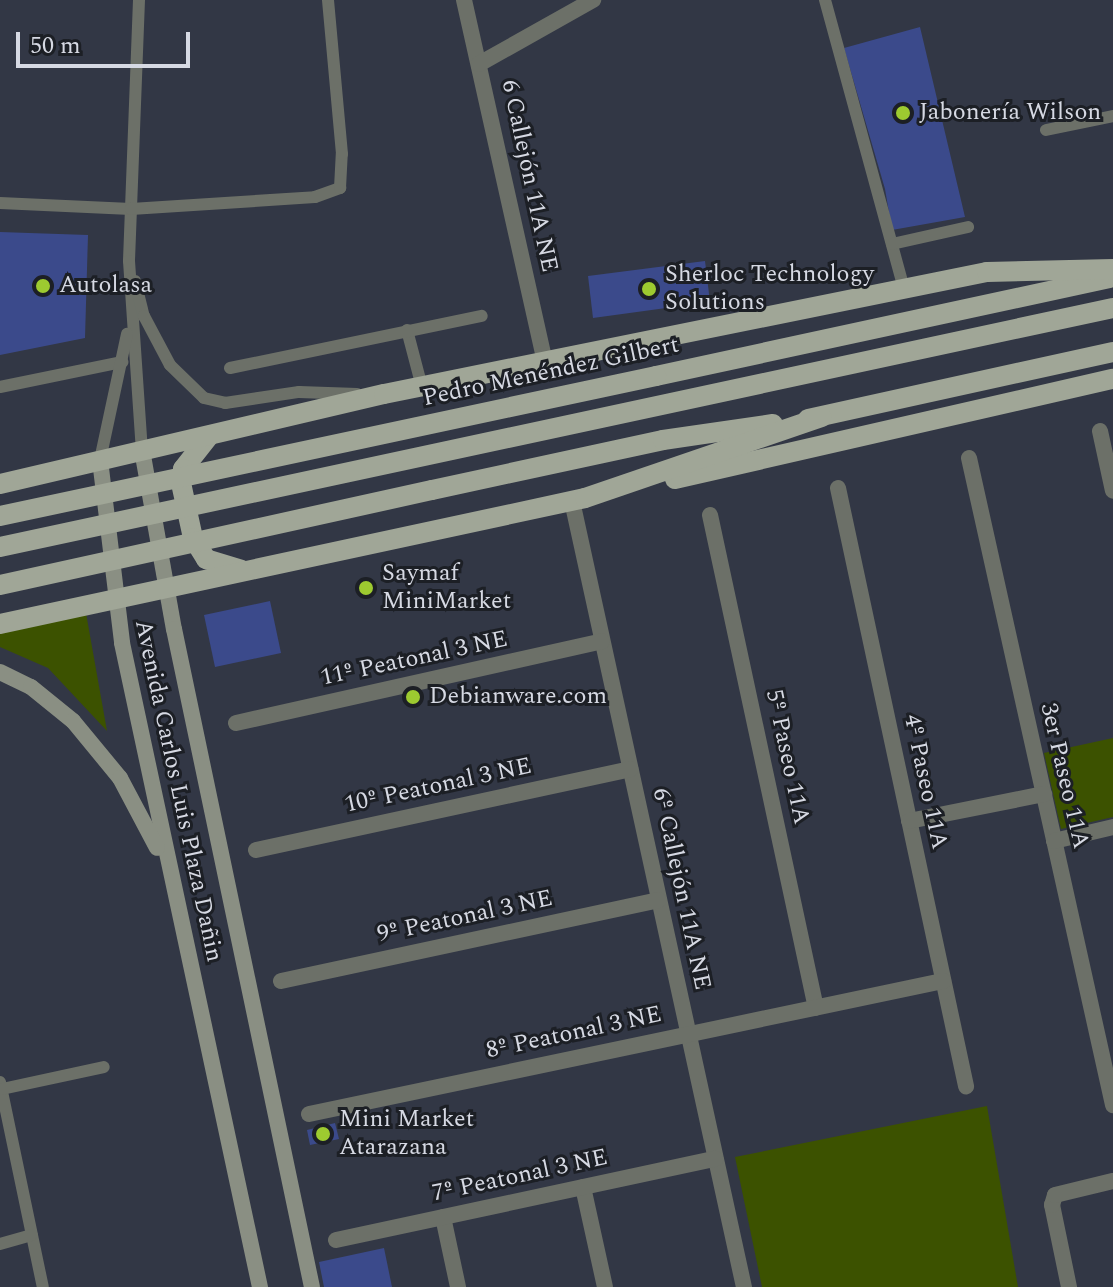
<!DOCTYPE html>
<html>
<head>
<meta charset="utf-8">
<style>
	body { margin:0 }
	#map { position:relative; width:1113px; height:1287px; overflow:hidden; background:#323745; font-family:Spectral,serif }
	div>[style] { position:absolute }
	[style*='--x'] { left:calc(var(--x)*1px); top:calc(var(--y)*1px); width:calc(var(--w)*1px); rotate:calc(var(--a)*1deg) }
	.green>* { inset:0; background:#3c5200 }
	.building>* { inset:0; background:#3b4a8b }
	.service>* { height:12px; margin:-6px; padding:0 6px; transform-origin:6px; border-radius:6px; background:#6c7068 }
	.minor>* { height:16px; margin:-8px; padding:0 8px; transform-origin:8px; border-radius:8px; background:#6c7068 }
	.secondary>* { height:16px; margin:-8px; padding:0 8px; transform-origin:8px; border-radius:8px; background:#8a8f83 }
	.primary>* { height:20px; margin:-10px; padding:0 10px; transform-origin:10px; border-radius:10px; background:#a0a697 }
	.primary-bridge>* { height:20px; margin:-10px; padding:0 10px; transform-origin:10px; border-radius:10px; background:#a0a697 }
	.dots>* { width:22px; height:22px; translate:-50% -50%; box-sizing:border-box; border:4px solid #1c1f25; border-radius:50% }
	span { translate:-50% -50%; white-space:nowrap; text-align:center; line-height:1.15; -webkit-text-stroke:6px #1c1f25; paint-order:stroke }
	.poi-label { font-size:24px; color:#d6d9e3 }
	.left { translate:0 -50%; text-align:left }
	.street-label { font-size:24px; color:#d6d9e3 }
	.scale { position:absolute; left:16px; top:32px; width:174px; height:36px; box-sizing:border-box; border:4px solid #d6d9e3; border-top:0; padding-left:10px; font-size:24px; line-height:28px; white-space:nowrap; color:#d6d9e3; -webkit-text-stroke:6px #1c1f25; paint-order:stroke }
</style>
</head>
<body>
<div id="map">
	<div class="green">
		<div style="clip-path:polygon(86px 613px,107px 731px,48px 668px,0 647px,0 632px)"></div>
		<div style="clip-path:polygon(1113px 738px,1113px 817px,1061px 829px,1044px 753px)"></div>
		<div style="clip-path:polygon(987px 1106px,1018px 1287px,762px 1287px,735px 1157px)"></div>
	</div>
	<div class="building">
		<div style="clip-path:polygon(920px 27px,965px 217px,892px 230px,885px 189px,844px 48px)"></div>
		<div style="clip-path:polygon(0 232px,88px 235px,85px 338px,0 355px)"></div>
		<div style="clip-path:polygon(705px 261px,710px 302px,593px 318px,588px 276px)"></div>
		<div style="clip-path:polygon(371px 580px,374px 594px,362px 596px,359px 583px)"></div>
		<div style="clip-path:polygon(270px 601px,281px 653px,215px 667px,204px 615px)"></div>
		<div style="clip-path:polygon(335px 1123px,339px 1139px,310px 1145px,307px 1130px)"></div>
		<div style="clip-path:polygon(384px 1248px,392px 1287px,324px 1287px,319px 1262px)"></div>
	</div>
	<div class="service">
		<div style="--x:139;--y:0;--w:261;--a:92.2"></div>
		<div style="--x:129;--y:261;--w:189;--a:86.1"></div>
		<div style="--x:825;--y:0;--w:300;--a:74.7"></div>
		<div style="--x:1046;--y:130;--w:68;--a:-11.8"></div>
		<div style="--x:0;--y:203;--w:131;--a:2.6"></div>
		<div style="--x:131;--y:209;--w:184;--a:-3.7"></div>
		<div style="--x:315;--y:197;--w:27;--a:-20"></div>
		<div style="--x:340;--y:188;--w:34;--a:-87"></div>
		<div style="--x:342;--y:154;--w:155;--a:-95.2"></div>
		<div style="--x:892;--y:244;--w:78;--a:-12.6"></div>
		<div style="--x:135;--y:281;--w:36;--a:76"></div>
		<div style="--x:144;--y:316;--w:55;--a:62"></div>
		<div style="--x:170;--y:365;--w:47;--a:44.1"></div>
		<div style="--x:204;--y:398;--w:22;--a:13"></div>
		<div style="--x:225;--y:403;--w:75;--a:-8.5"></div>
		<div style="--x:299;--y:392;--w:58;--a:2"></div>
		<div style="--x:407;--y:330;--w:59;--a:75.3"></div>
		<div style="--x:230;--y:368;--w:257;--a:-11.7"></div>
		<div style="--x:0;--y:387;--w:125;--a:-11.6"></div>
		<div style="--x:100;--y:460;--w:129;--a:-77.9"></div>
		<div style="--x:0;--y:1082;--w:209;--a:78.2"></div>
		<div style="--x:2;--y:1089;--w:104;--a:-12.2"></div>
		<div style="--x:0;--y:1244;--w:33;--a:-16"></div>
	</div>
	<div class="minor">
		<div style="--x:464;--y:0;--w:371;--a:77.4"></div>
		<div style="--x:479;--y:64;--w:131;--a:-29.3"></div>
		<div style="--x:1100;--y:431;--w:61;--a:77.8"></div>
		<div style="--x:969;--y:458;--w:663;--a:77.45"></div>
		<div style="--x:838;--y:488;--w:612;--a:77.92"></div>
		<div style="--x:572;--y:501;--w:805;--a:77.66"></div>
		<div style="--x:710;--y:515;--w:504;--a:77.87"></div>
		<div style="--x:236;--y:723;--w:375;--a:-12.6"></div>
		<div style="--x:909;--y:821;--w:138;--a:-11.3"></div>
		<div style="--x:1054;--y:841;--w:61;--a:-13.3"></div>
		<div style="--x:256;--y:850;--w:383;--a:-12.2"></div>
		<div style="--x:281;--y:981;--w:386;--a:-12.1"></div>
		<div style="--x:309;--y:1114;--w:648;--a:-11.85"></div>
		<div style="--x:583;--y:1187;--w:102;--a:77.6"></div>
		<div style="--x:443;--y:1217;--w:72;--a:77.9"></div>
		<div style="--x:336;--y:1240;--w:388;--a:-12.1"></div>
		<div style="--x:1069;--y:1287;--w:84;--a:-101.7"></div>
		<div style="--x:1052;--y:1205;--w:10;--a:-73"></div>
		<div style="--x:1055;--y:1195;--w:60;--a:-13.6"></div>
	</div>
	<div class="secondary">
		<div style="--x:142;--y:450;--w:182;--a:79.9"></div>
		<div style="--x:174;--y:629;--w:672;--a:78.16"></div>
		<div style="--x:100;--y:460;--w:184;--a:83.1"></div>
		<div style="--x:122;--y:643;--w:659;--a:77.91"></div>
		<div style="--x:0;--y:672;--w:34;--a:26"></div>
		<div style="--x:31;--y:687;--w:54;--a:39"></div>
		<div style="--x:73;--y:721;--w:74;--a:50.5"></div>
		<div style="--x:120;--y:778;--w:79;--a:62.1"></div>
	</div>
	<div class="primary">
		<div style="--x:656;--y:376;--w:463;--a:-12.2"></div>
		<div style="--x:808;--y:419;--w:312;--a:-12.4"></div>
		<div style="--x:209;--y:436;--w:42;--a:128.2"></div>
		<div style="--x:183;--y:469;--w:14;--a:98"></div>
		<div style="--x:181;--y:483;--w:56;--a:77.7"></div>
		<div style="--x:193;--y:538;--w:25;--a:58"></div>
		<div style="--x:206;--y:559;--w:37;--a:17"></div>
		<div style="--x:675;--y:479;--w:449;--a:-12.9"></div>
		<div style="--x:0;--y:484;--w:394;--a:-13.2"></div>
		<div style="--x:384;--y:394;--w:615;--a:-11.44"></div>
		<div style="--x:987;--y:272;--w:126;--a:-1.4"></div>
		<div style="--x:432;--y:490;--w:236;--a:-12.2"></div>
		<div style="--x:663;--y:440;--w:111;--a:-8.3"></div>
		<div style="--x:0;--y:624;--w:598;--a:-12.15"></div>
		<div style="--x:585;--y:498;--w:250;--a:-18.9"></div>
	</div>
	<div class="primary-bridge">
		<div style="--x:0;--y:516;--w:671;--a:-12.05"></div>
		<div style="--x:0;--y:547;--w:1138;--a:-12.12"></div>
		<div style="--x:0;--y:585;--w:442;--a:-12.4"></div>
	</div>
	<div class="dots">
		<div style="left:903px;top:113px;background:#9dca30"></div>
		<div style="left:43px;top:286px;background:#9dca30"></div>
		<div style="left:649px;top:289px;background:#9dca30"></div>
		<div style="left:366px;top:588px;background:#9dca30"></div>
		<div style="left:413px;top:697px;background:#9dca30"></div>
		<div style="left:323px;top:1134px;background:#9dca30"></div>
	</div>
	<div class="poi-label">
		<span class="left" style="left:919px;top:113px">Jabonería Wilson</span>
		<span class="left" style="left:665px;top:289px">Sherloc Technology<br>Solutions</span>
		<span class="left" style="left:59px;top:286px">Autolasa</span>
		<span class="left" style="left:382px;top:588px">Saymaf<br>MiniMarket</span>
		<span class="left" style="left:429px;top:697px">Debianware.com</span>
		<span class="left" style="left:339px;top:1134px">Mini Market<br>Atarazana</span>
	</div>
	<div class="street-label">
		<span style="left:529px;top:176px;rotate:78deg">6 Callejón 11A NE</span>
		<span style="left:551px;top:372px;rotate:-12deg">Pedro Menéndez Gilbert</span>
		<span style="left:414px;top:659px;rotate:-12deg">11º Peatonal 3 NE</span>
		<span style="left:787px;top:757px;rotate:78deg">5º Paseo 11A</span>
		<span style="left:1064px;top:776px;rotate:77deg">3er Paseo 11A</span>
		<span style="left:925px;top:782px;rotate:78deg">4º Paseo 11A</span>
		<span style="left:438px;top:786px;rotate:-12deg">10º Peatonal 3 NE</span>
		<span style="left:178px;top:791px;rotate:78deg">Avenida Carlos Luis Plaza Dañin</span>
		<span style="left:681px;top:889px;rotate:78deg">6º Callejón 11A NE</span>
		<span style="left:465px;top:917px;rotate:-12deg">9º Peatonal 3 NE</span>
		<span style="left:574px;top:1033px;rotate:-12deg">8º Peatonal 3 NE</span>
		<span style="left:520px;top:1176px;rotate:-12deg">7º Peatonal 3 NE</span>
	</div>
	<div class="scale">50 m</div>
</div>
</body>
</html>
